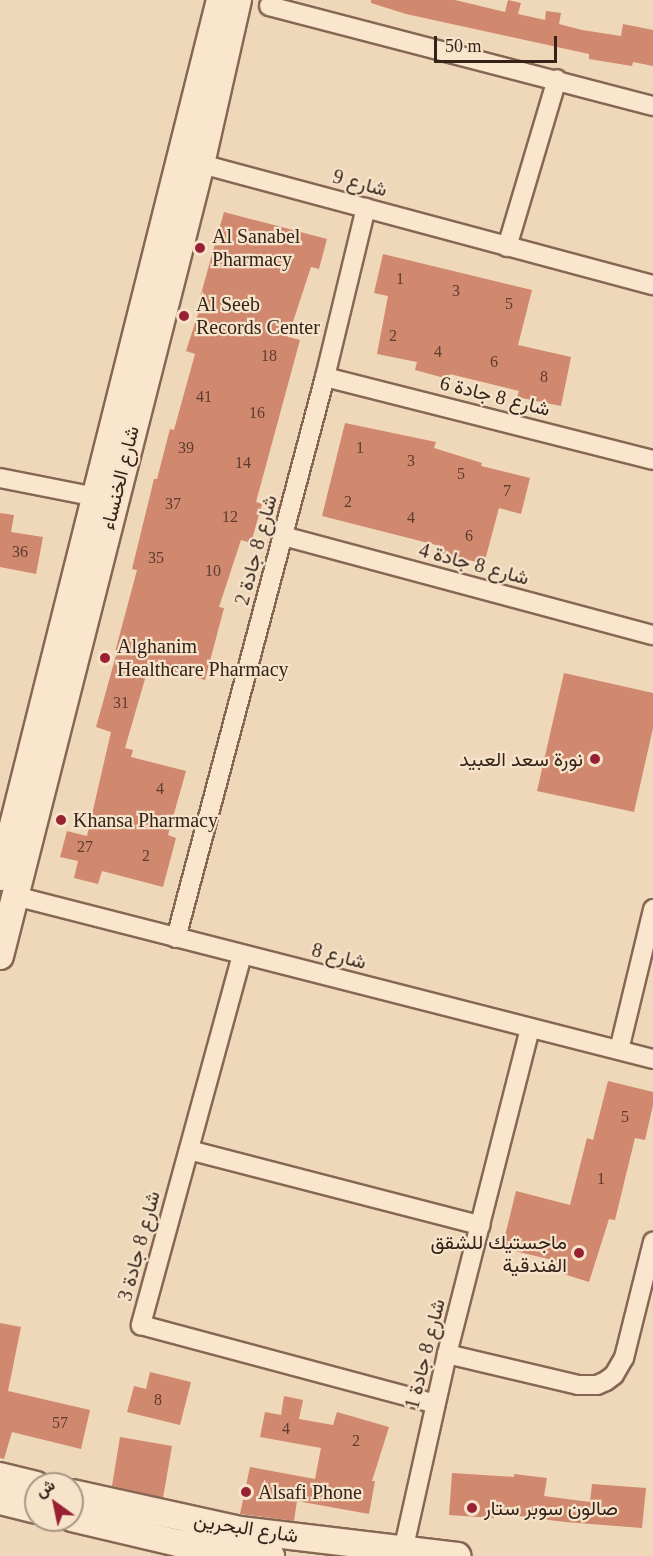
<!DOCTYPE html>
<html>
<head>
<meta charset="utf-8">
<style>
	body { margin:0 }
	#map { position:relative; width:653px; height:1556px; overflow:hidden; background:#efd7ba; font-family:"Times New Roman",Vazirmatn,serif }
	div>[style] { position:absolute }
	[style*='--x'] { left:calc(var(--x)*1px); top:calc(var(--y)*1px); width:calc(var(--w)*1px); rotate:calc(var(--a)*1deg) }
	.building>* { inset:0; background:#d0886e }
	.roads { filter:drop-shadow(2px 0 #866754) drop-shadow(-2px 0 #866754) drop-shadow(0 2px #866754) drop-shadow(0 -2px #866754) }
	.street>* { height:18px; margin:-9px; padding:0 9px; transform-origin:9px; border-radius:9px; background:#fae6cd }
	.secondary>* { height:26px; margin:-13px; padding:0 13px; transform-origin:13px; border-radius:13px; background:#fae6cd }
	.dots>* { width:16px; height:16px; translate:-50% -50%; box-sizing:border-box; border:3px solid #f7e3ca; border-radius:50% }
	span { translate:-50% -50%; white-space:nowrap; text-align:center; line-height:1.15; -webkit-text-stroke:4.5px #f7e3ca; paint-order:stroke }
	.number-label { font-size:16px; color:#5c3c2f }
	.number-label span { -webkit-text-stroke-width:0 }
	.street-label { font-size:20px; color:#35231a }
	.poi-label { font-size:20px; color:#35231a }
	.left { translate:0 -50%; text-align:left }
	.right { translate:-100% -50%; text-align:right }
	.north { position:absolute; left:24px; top:1472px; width:60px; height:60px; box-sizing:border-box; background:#f7e3ca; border:2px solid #a99684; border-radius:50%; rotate:327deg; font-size:16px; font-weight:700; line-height:24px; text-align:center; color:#35231a }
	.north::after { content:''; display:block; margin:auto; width:21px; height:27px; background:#982134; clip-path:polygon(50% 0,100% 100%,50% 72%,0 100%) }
	.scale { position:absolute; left:434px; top:36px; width:123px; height:27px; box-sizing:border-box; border:3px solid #35231a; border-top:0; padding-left:8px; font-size:18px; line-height:21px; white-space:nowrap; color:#35231a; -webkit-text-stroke:4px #f7e3ca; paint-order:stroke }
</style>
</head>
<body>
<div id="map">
	<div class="building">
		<div style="clip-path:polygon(371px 0,455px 0,505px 12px,508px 0,521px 3px,518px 14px,545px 20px,546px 11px,561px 13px,559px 24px,582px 30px,621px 36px,623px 24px,653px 30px,653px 66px,633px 62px,632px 66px,589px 59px,589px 54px,406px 14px,371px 3px)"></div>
		<div style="clip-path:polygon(224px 212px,327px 239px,319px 269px,311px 267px,288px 337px,300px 340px,256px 502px,262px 504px,251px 543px,241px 540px,219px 607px,224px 608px,205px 680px,149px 665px,125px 748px,133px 750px,131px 757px,186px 771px,168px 835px,176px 838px,163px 887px,102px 871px,98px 884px,74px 878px,78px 861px,60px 857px,67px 831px,87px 836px,111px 732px,96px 727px,117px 652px,115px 652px,137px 570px,132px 569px,154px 479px,157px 479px,170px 429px,174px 430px,195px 354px,186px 351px,202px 302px,199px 301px)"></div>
		<div style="clip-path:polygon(383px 254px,532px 290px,518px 345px,571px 357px,561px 406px,517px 397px,519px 391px,450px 374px,448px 379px,415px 370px,417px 362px,377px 354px,388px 296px,374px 293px)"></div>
		<div style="clip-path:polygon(345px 423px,436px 442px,434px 448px,482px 463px,481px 466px,530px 478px,521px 514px,499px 508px,484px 564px,442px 553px,444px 547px,322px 516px)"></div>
		<div style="clip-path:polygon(0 513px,14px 515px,11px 532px,43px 537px,36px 574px,0 567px)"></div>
		<div style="clip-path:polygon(564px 673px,653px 693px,653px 728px,634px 812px,537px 791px)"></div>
		<div style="clip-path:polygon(608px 1081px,653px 1092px,653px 1105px,645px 1140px,635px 1138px,615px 1220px,609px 1219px,589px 1282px,554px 1271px,557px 1261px,502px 1248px,516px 1191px,570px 1205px,587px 1138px,593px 1140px)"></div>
		<div style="clip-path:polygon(0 1323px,21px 1327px,8px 1391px,90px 1410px,81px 1449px,12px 1432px,4px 1459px,0 1458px)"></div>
		<div style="clip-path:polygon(150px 1372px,191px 1382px,180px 1425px,127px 1412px,134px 1386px,146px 1389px)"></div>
		<div style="clip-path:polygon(284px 1396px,303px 1400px,299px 1419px,333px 1425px,337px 1412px,389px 1427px,372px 1481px,375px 1481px,369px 1514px,297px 1501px,294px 1521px,240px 1514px,250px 1467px,315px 1479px,321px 1448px,260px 1437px,265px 1412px,281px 1415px)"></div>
		<div style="clip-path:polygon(120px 1437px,172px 1446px,163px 1498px,112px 1486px)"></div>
		<div style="clip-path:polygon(452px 1473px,514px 1477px,514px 1474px,547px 1478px,544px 1496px,590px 1502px,592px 1484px,646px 1488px,642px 1528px,565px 1522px,494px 1513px,494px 1518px,449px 1515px)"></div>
	</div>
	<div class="roads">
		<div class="street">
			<div style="--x:269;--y:6;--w:397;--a:14.6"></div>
			<div style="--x:201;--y:164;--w:468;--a:15"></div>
			<div style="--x:507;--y:247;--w:175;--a:-73.4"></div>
			<div style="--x:325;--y:377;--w:338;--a:14.2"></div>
			<div style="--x:0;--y:478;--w:98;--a:11.2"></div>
			<div style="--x:283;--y:536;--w:383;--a:15"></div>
			<div style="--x:15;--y:896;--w:658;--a:14.33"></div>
			<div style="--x:176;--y:938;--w:580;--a:-75.13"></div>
			<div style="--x:325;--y:377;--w:174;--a:-76.4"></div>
			<div style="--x:242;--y:955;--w:384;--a:105.3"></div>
			<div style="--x:141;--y:1325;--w:304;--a:15"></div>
			<div style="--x:619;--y:1050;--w:145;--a:-76.4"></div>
			<div style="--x:189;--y:1150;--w:301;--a:14.5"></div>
			<div style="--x:447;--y:1354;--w:135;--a:13.3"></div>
			<div style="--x:578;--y:1385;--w:19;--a:0"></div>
			<div style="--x:597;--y:1385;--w:10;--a:-24"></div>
			<div style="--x:606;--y:1381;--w:10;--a:-37"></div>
			<div style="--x:614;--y:1375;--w:20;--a:-60"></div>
			<div style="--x:624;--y:1358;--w:120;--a:-76"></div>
			<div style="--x:403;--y:1551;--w:202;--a:-77.4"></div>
			<div style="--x:447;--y:1354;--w:335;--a:-75.7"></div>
		</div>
		<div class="secondary">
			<div style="--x:0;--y:877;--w:904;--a:-75.92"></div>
			<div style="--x:0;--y:956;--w:817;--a:-75.76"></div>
			<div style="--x:201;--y:164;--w:168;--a:-77.3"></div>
			<div style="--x:0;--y:1476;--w:37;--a:14"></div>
			<div style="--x:72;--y:1493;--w:172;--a:12.4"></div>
			<div style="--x:240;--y:1530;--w:219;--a:6.8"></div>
			<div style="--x:0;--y:1501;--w:37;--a:14"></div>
			<div style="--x:72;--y:1518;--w:109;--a:13.3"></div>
			<div style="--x:178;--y:1543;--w:94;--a:8"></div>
		</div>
	</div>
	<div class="dots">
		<div style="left:200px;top:248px;background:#982134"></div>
		<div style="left:184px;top:316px;background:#982134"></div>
		<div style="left:105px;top:658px;background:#982134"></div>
		<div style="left:595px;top:759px;background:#982134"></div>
		<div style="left:61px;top:820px;background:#982134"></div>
		<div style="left:579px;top:1253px;background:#982134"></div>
		<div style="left:246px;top:1492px;background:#982134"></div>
		<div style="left:472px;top:1508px;background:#982134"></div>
	</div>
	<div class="number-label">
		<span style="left:400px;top:279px">1</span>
		<span style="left:456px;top:291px">3</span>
		<span style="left:509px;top:304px">5</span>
		<span style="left:393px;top:336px">2</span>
		<span style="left:438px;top:352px">4</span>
		<span style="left:269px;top:356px">18</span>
		<span style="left:494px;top:362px">6</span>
		<span style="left:544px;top:377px">8</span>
		<span style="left:204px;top:397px">41</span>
		<span style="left:257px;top:413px">16</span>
		<span style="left:186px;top:448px">39</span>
		<span style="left:360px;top:448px">1</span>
		<span style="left:411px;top:461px">3</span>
		<span style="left:243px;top:463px">14</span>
		<span style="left:461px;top:474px">5</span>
		<span style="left:507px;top:491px">7</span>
		<span style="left:348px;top:502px">2</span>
		<span style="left:173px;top:504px">37</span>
		<span style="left:230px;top:517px">12</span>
		<span style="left:411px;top:518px">4</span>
		<span style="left:469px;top:536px">6</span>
		<span style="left:20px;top:552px">36</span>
		<span style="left:156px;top:558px">35</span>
		<span style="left:213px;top:571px">10</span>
		<span style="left:121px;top:703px">31</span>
		<span style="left:160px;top:789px">4</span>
		<span style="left:85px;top:847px">27</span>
		<span style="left:146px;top:856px">2</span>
		<span style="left:625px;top:1117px">5</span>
		<span style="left:601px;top:1179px">1</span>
		<span style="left:158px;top:1400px">8</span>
		<span style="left:60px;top:1423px">57</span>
		<span style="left:286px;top:1429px">4</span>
		<span style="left:356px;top:1441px">2</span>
	</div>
	<div class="street-label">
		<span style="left:360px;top:183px;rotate:15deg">شارع 9</span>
		<span style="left:495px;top:396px;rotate:14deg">شارع 8 جادة 6</span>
		<span style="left:120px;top:478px;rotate:-76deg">شارع الخنساء</span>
		<span style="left:256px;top:550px;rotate:-75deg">شارع 8 جادة 2</span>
		<span style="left:474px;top:564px;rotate:15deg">شارع 8 جادة 4</span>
		<span style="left:339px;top:956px;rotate:14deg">شارع 8</span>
		<span style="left:139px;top:1246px;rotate:-75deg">شارع 8 جادة 3</span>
		<span style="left:425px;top:1354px;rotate:-76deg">شارع 8 جادة 1</span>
		<span style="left:246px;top:1528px;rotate:9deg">شارع البحرين</span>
	</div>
	<div class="poi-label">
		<span class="left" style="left:212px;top:248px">Al Sanabel<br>Pharmacy</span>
		<span class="left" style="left:196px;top:316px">Al Seeb<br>Records Center</span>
		<span class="left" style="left:117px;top:658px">Alghanim<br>Healthcare Pharmacy</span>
		<span class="right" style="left:583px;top:759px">نورة سعد العبيد</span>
		<span class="left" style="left:73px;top:820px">Khansa Pharmacy</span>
		<span class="right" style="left:567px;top:1254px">ماجستيك للشقق<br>الفندقية</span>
		<span class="left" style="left:258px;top:1492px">Alsafi Phone</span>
		<span class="left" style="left:484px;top:1508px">صالون سوبر ستار</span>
	</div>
	<div class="north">ش</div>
	<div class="scale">50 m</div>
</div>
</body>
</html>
